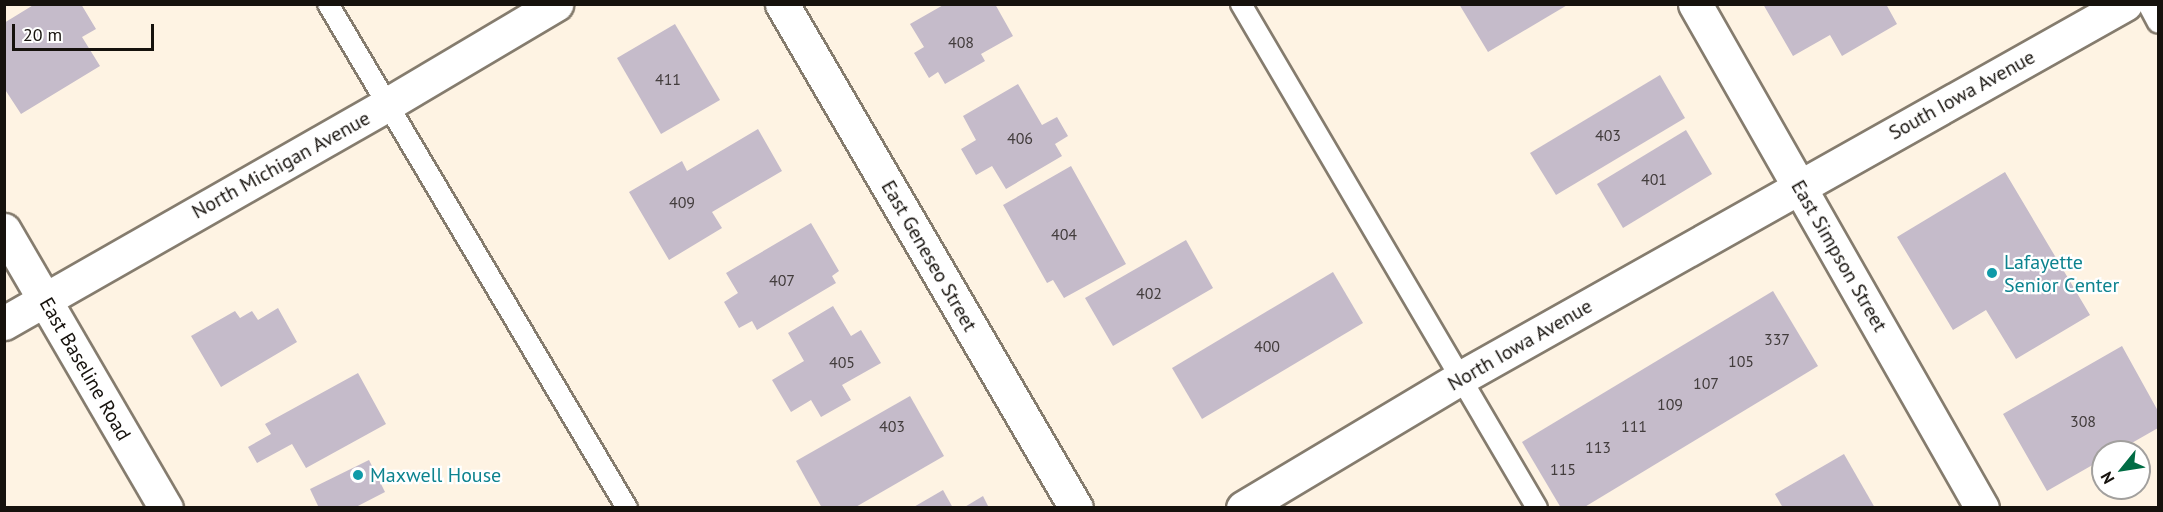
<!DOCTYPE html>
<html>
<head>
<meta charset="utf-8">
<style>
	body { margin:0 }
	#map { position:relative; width:2163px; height:512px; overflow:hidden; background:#fef3e3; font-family:"PT Sans",sans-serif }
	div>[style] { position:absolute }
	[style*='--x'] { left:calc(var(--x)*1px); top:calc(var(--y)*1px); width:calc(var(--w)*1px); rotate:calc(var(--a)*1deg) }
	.building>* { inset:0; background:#c5bbca }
	.roads { filter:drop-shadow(2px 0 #857c6e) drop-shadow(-2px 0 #857c6e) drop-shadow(0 2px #857c6e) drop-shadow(0 -2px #857c6e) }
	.lane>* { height:20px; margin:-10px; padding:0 10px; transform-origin:10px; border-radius:10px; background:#fff }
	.street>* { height:33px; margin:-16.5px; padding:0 16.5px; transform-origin:16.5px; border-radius:16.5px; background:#fff }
	.primary>* { height:33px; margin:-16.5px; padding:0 16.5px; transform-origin:16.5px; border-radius:16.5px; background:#fff }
	.dots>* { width:16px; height:16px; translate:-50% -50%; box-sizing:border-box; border:3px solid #fff; border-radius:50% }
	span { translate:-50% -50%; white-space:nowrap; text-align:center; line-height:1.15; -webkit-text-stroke:4.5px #fff; paint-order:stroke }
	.number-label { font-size:16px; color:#423c3c }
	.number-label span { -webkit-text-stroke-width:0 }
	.street-label { font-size:20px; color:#16120d }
	.culture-label { font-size:20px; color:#0d838f }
	.left { translate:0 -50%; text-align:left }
	.frame { position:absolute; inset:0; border:6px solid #16120d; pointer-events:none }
	.north { position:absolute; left:2091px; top:440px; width:60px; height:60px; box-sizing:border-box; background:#fff; border:2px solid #a2a09e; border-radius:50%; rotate:240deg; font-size:16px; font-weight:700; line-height:24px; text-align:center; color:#16120d }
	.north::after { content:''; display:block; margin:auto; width:21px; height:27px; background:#006c44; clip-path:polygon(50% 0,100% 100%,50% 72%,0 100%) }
	.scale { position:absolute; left:12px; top:24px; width:142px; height:27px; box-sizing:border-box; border:3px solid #16120d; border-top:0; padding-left:8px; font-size:18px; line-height:21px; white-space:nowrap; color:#16120d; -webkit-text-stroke:4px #fff; paint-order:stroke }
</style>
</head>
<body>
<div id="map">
	<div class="building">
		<div style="clip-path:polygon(35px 4px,81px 4px,96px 29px,82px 37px,100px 66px,21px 114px,4px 88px,4px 23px)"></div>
		<div style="clip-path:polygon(945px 4px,995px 4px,1013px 36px,981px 54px,985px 61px,945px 84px,938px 72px,929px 78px,914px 53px,924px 47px,910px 24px)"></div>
		<div style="clip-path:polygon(1459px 4px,1569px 4px,1488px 52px)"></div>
		<div style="clip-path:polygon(1763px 4px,1886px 4px,1897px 24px,1842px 56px,1830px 35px,1793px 56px)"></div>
		<div style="clip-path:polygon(675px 24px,720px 100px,661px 134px,617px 58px)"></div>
		<div style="clip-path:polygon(1660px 75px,1685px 118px,1556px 195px,1530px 153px)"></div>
		<div style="clip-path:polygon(1018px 84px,1042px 125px,1057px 117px,1068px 136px,1055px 144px,1062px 156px,1006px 189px,992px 166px,976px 175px,961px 149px,976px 140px,963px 116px)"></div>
		<div style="clip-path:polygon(758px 129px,782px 171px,712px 212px,722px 228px,669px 260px,629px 192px,682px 161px,687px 171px)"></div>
		<div style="clip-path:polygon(1686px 130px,1712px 174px,1623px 228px,1597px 184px)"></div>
		<div style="clip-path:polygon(1071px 166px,1126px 264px,1064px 298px,1053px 280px,1047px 283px,1003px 205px)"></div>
		<div style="clip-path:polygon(2005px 172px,2090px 315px,2016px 359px,1986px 310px,1953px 330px,1897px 237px)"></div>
		<div style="clip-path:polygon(811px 223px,839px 271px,832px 276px,836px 283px,757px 330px,752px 321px,739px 328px,724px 302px,738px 293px,726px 273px)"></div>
		<div style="clip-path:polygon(1186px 240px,1213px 288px,1113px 346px,1085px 298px)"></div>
		<div style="clip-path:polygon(1333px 272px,1363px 323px,1202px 419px,1172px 368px)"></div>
		<div style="clip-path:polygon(1773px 291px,1818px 366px,1583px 508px,1561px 508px,1522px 442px)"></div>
		<div style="clip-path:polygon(833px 306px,851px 336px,861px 330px,881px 363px,842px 385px,851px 400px,821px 417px,811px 400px,791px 412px,772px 380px,804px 361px,788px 333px)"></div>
		<div style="clip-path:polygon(278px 308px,297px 342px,221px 387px,191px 336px,235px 311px,240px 318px,252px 311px,258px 320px)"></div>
		<div style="clip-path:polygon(2122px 346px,2158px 411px,2158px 428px,2116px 452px,2103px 452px,2103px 459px,2047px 491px,2003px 414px)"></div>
		<div style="clip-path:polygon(358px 373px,386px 424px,306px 468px,292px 444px,257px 463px,248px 447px,271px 434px,265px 424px)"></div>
		<div style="clip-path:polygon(910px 396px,944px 456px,854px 508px,822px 508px,796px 461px)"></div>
		<div style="clip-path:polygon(1844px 454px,1875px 508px,1783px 508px,1775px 494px)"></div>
		<div style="clip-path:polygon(369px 460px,385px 492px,354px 508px,319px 508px,310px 489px)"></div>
		<div style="clip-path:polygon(943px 490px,953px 508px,912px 508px)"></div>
		<div style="clip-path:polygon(983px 496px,989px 508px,963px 508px)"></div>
	</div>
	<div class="roads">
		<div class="lane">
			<div style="--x:328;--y:4;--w:586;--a:59.32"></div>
			<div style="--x:1241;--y:4;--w:584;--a:59.57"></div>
			<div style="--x:2148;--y:4;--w:21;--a:62"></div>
		</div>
		<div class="street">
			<div style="--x:782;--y:4;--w:583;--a:59.74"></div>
			<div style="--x:1695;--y:4;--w:580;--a:60.34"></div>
			<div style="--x:4;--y:323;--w:440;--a:-29.7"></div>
			<div style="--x:386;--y:105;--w:198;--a:-30.7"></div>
			<div style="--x:1243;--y:508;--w:255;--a:-30.9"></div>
			<div style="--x:1462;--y:377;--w:761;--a:-29.36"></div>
		</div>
		<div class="primary">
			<div style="--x:4;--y:230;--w:322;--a:59.8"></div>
		</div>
	</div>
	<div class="dots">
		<div style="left:1992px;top:273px;background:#0f9aa8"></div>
		<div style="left:358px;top:475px;background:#0f9aa8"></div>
	</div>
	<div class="number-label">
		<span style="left:961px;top:42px">408</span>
		<span style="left:668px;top:79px">411</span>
		<span style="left:1608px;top:135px">403</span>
		<span style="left:1020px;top:138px">406</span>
		<span style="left:1654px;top:179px">401</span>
		<span style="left:682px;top:202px">409</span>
		<span style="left:1064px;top:234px">404</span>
		<span style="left:782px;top:280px">407</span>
		<span style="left:1149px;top:293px">402</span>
		<span style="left:1777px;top:339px">337</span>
		<span style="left:1267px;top:346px">400</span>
		<span style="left:1741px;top:361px">105</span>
		<span style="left:842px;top:362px">405</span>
		<span style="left:1706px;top:383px">107</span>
		<span style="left:1670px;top:404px">109</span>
		<span style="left:2083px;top:421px">308</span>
		<span style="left:892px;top:426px">403</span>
		<span style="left:1634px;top:426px">111</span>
		<span style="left:1598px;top:447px">113</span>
		<span style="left:1563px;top:469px">115</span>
	</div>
	<div class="street-label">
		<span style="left:1962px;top:95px;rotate:-29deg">South Iowa Avenue</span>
		<span style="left:281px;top:165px;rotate:-29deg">North Michigan Avenue</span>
		<span style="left:929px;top:256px;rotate:60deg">East Geneseo Street</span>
		<span style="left:1839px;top:256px;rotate:60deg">East Simpson Street</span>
		<span style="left:1520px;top:345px;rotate:-30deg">North Iowa Avenue</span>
		<span style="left:85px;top:369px;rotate:60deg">East Baseline Road</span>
	</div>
	<div class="culture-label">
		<span class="left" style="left:2004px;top:274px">Lafayette<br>Senior Center</span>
		<span class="left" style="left:370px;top:475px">Maxwell House</span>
	</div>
	<div class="frame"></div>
	<div class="north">N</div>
	<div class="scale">20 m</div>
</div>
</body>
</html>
